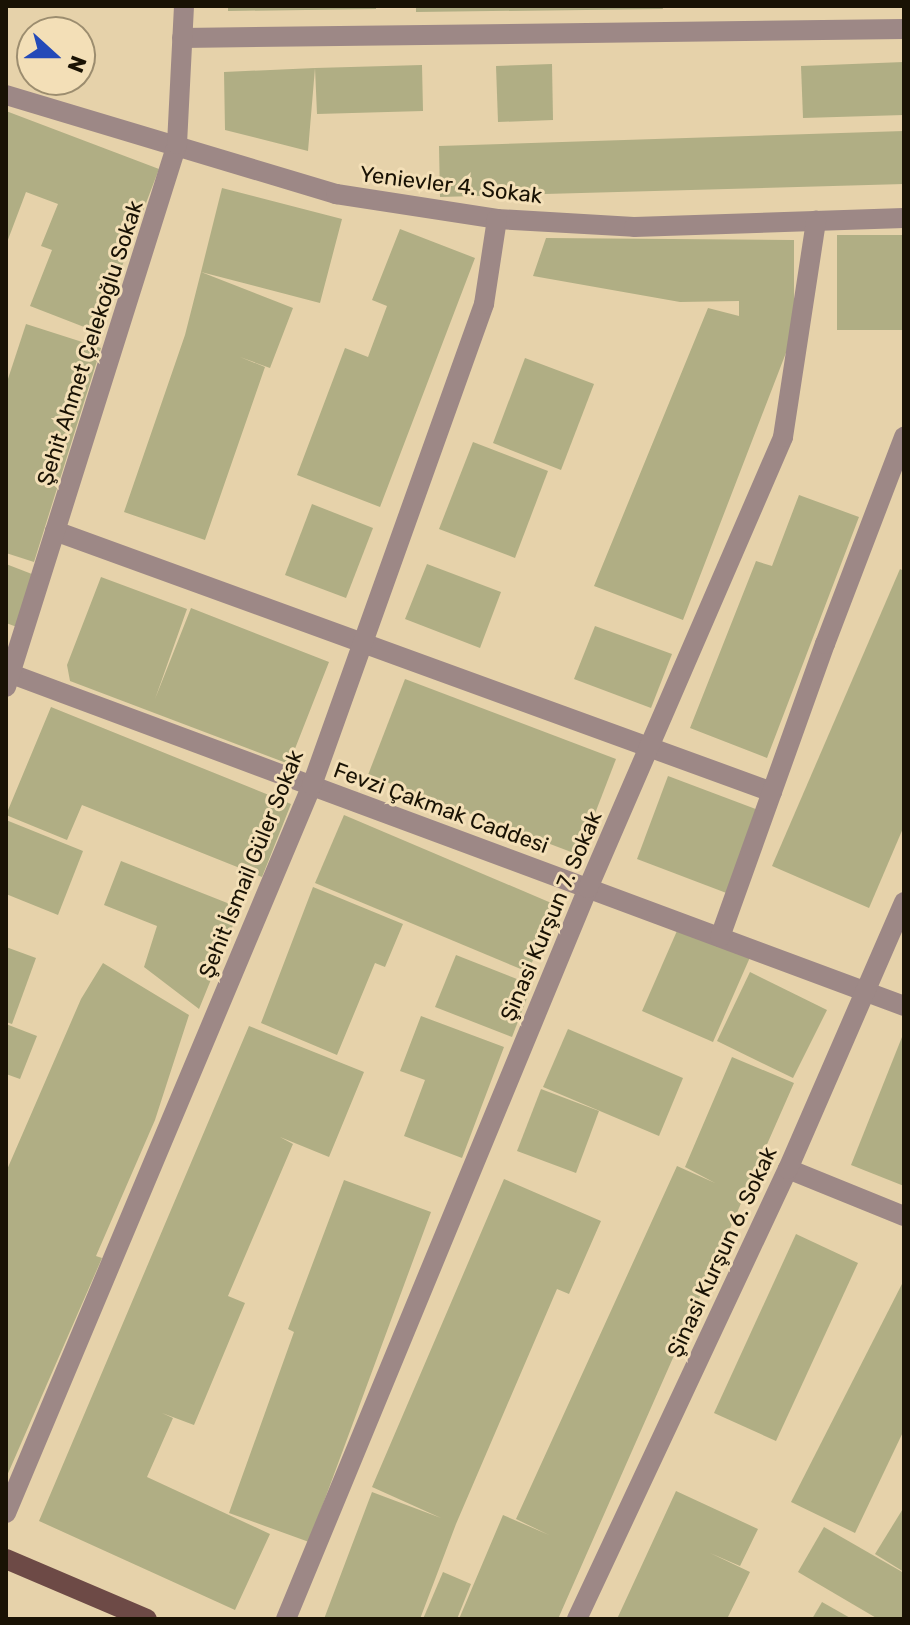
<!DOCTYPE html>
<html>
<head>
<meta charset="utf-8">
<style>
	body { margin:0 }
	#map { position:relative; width:910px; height:1625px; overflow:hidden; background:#e6d2aa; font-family:Rubik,sans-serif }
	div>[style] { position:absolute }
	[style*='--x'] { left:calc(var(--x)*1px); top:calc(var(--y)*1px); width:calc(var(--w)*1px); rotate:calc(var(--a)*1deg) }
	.building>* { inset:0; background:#b0ae84 }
	.minor>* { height:20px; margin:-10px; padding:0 10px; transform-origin:10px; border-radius:10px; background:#9d8886 }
	.primary>* { height:20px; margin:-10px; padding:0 10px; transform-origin:10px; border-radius:10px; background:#6d4a46 }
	span { translate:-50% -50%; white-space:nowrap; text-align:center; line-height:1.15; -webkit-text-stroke:6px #f3dfb7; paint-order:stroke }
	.street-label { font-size:22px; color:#191204 }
	.frame { position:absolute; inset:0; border:8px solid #191204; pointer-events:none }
	.north { position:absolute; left:16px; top:16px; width:80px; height:80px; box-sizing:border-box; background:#f3dfb7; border:2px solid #9c8d6f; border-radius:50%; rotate:111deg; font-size:22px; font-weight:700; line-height:32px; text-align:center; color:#191204 }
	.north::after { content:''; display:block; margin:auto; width:28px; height:36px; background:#244ab8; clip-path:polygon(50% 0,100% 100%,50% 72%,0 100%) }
</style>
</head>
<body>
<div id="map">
	<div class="building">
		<div style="clip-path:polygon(228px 6px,376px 6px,376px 9px,228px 11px)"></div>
		<div style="clip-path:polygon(416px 6px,662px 6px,663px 9px,416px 12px)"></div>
		<div style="clip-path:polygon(904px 62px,904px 115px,803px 118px,801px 66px)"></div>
		<div style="clip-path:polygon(552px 64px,553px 120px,498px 122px,496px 66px)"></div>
		<div style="clip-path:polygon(422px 65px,423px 111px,317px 114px,315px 68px,308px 151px,225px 130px,224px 72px,315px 68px)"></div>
		<div style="clip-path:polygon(6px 111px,159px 169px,97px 332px,30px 306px,52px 250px,41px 246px,58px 204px,26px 192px,6px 245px)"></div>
		<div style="clip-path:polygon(904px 131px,904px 184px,440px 197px,439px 146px)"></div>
		<div style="clip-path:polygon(222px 188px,342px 219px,320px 303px,201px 272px,293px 308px,270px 368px,240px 357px,265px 367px,205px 540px,124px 512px,185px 335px,201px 272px)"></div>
		<div style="clip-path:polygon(400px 229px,475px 258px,380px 507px,297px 475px,345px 348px,368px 357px,387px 306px,372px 300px)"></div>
		<div style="clip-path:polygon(837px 235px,904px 235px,904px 330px,837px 330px)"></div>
		<div style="clip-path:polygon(546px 238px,794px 240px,794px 332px,683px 620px,594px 586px,708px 308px,739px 316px,739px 301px,680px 302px,533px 276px)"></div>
		<div style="clip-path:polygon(26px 324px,101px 348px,34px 562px,6px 553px,6px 385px)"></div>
		<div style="clip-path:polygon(525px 358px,594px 384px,561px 470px,493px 443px)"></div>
		<div style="clip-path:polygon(473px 442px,548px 471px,515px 558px,439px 529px)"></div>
		<div style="clip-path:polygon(799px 495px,859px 517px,767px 758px,690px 728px,756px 561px,772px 566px)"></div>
		<div style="clip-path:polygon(312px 504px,373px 528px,346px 598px,285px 575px)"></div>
		<div style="clip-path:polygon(6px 564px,37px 576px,17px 627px,6px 623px)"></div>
		<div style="clip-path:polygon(427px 564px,501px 592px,480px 648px,405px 619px)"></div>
		<div style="clip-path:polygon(900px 569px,904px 571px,904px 826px,869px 908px,772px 866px)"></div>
		<div style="clip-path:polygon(101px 577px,187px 609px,155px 699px,191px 608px,329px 662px,289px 764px,70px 681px,67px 665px)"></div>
		<div style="clip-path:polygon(595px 626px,672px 654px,651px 708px,574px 679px)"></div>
		<div style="clip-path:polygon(405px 679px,616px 759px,579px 855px,368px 775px)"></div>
		<div style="clip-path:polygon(51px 707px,291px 804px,262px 877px,82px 805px,67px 840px,6px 815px)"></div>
		<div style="clip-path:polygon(668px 776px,761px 811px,729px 894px,637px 859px)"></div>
		<div style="clip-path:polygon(344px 815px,556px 905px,528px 972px,315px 883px)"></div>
		<div style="clip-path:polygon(6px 820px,83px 851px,58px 915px,6px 894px)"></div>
		<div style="clip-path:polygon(121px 861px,240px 908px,199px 1009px,144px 967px,157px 926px,104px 905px)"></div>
		<div style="clip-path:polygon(313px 887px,403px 924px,385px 967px,375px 963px,337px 1055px,261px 1023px)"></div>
		<div style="clip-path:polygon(680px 924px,751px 955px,713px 1042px,642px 1011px)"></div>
		<div style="clip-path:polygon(6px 947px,36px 958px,12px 1024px,6px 1022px)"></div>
		<div style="clip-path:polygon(456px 955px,532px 985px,512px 1037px,435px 1007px)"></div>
		<div style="clip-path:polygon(103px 963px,189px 1015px,155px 1120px,96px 1256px,102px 1258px,6px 1478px,6px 1172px,81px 999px)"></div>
		<div style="clip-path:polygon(750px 972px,827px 1010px,793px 1078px,717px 1041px)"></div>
		<div style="clip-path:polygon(421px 1016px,504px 1047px,462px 1158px,404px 1136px,425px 1080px,400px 1071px)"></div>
		<div style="clip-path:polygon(6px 1024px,37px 1036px,20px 1079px,6px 1074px)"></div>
		<div style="clip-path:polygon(249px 1026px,364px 1072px,329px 1157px,280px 1137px,293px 1144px,228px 1296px,245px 1303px,194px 1425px,162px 1413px,173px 1418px,147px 1477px,270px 1534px,235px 1610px,39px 1521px)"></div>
		<div style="clip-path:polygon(568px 1029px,683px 1078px,659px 1136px,543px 1087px)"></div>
		<div style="clip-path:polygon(904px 1032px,904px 1186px,851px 1165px)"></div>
		<div style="clip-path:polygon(732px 1057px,794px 1083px,558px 1619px,459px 1619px,503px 1515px,549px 1535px,516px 1519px,677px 1166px,715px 1183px,685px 1167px)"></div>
		<div style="clip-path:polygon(541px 1089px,599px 1111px,576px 1173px,517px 1151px)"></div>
		<div style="clip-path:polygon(504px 1179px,601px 1221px,569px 1294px,557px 1289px,456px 1524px,420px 1619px,324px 1619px,372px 1492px,441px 1518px,372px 1487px)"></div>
		<div style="clip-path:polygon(344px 1180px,431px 1212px,309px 1542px,229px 1513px,294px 1332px,288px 1329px)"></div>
		<div style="clip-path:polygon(796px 1234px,858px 1263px,776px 1441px,714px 1413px)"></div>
		<div style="clip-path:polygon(904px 1280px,904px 1430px,855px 1533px,791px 1502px)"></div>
		<div style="clip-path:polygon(676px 1491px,758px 1529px,740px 1566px,710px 1553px,750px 1572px,727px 1619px,617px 1619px)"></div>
		<div style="clip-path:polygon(904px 1507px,904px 1572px,875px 1554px)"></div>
		<div style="clip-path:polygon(824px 1527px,904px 1573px,904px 1619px,878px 1619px,798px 1572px)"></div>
		<div style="clip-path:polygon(443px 1572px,471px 1584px,457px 1619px,423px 1619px)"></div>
		<div style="clip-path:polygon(822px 1602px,852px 1619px,812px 1619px)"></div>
	</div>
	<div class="minor">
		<div style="--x:182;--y:38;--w:722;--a:-0.71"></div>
		<div style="--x:6;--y:95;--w:345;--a:16.7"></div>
		<div style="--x:336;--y:194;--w:163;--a:8.8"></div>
		<div style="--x:497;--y:219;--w:137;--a:3.3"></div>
		<div style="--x:634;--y:227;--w:270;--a:-1.9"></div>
		<div style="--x:55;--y:531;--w:763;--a:20"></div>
		<div style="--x:6;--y:672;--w:958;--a:20.4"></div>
		<div style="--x:6;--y:687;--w:569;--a:-72.52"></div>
		<div style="--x:177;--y:144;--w:138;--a:-87.1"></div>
		<div style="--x:720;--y:937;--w:311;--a:-70.3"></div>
		<div style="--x:825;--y:644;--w:222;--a:-69.1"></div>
		<div style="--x:788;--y:1169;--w:125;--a:22.1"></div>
		<div style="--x:6;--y:1513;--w:790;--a:-67.2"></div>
		<div style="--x:312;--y:785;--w:511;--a:-70.32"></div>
		<div style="--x:484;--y:304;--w:86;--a:-81.3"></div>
		<div style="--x:286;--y:1619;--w:791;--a:-67.55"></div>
		<div style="--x:588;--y:888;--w:491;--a:-66.6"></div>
		<div style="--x:783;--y:437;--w:219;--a:-81.3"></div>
		<div style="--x:577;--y:1619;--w:497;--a:-64.9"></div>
		<div style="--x:788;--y:1169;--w:291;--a:-66.5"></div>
	</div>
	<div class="primary">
		<div style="--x:6;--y:1559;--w:153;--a:23.1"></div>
	</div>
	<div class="street-label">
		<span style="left:451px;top:185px;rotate:7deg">Yenievler 4. Sokak</span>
		<span style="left:90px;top:343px;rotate:-72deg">Şehit Ahmet Çelekoğlu Sokak</span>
		<span style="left:441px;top:808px;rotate:20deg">Fevzi Çakmak Caddesi</span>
		<span style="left:251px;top:864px;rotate:-68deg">Şehit İsmail Güler Sokak</span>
		<span style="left:551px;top:916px;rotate:-67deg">Şinasi Kurşun 7. Sokak</span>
		<span style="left:722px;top:1252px;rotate:-65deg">Şinasi Kurşun 6. Sokak</span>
	</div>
	<div class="frame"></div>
	<div class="north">N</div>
</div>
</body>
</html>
